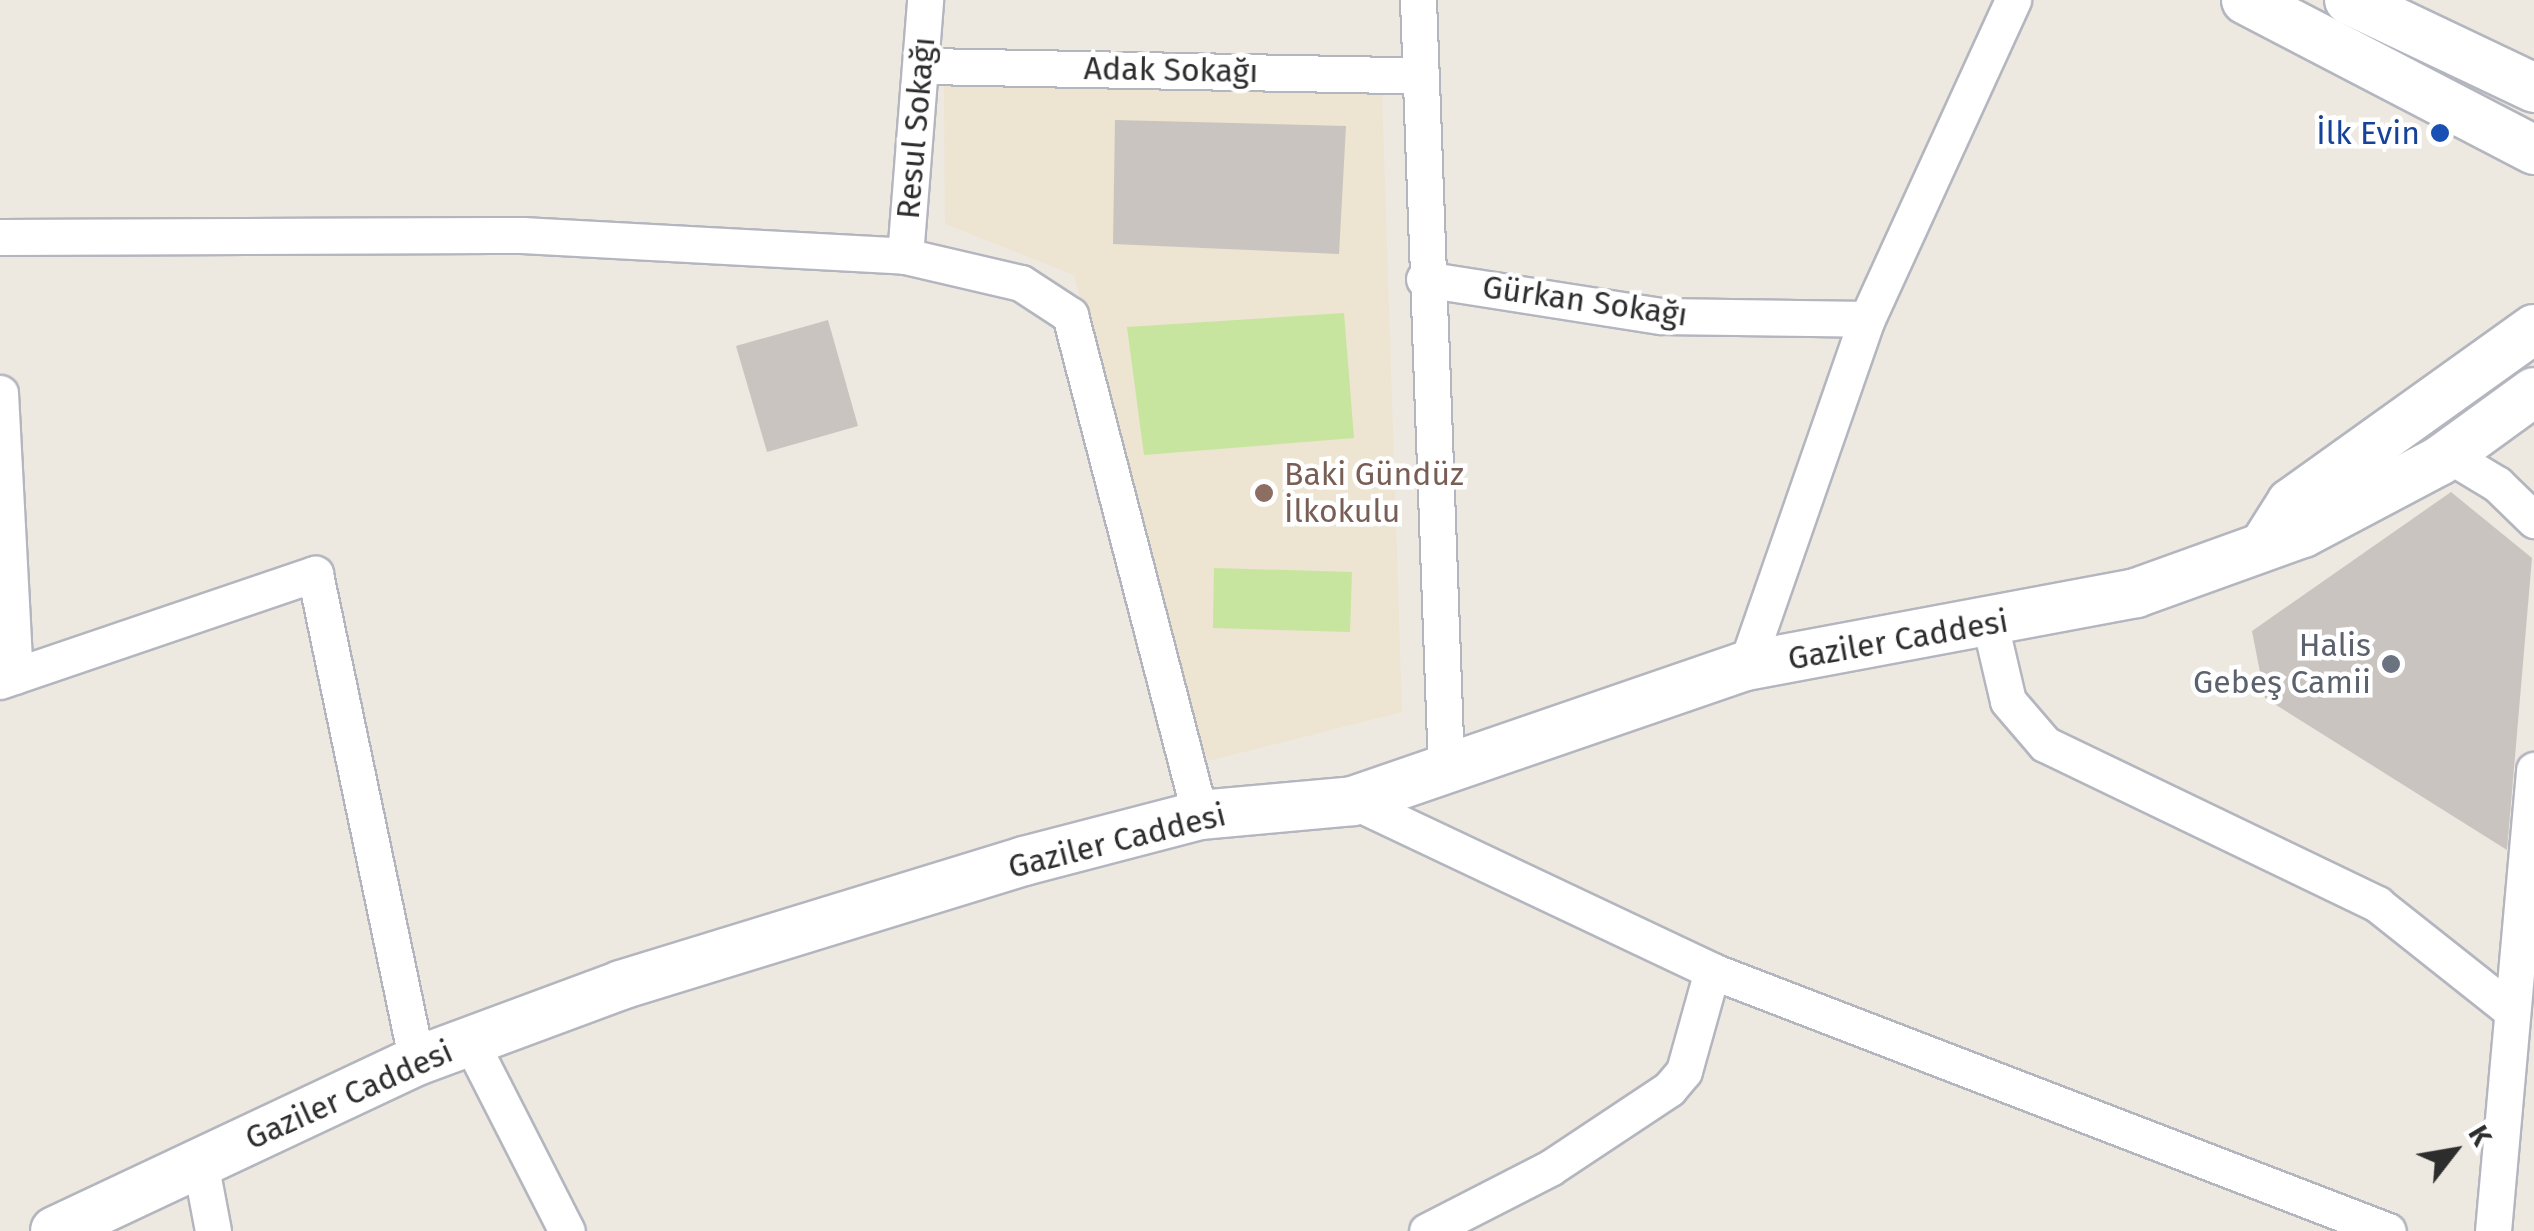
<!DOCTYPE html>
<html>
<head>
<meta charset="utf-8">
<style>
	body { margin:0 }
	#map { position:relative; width:2534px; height:1231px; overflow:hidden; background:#ede8e0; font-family:"Fira Sans",sans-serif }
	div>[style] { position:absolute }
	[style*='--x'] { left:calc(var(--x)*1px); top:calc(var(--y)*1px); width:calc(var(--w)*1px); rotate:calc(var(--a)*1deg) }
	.education>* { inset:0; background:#ede4d1 }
	.pitch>* { inset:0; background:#c7e59e }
	.building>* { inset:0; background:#c9c4bf }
	.roads { filter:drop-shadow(2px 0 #b4b6bf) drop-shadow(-2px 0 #b4b6bf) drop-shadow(0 2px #b4b6bf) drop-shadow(0 -2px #b4b6bf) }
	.minor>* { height:35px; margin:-17.5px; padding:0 17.5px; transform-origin:17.5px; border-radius:17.5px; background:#fff }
	.secondary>* { height:48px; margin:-24px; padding:0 24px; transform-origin:24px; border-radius:24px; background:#fff }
	.dots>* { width:28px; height:28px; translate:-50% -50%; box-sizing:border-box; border:5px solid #fff; border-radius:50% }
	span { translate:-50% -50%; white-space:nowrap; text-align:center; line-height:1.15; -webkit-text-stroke:9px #fff; paint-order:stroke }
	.street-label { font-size:32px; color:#2d2d2d }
	.transit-label { font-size:32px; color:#164399 }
	.right { translate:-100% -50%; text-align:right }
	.education-label { font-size:32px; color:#785e54 }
	.left { translate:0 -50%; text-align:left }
	.worship-label { font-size:32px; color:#5b616d }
	.north { position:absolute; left:2404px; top:1101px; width:100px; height:100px; -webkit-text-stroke:8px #fff; paint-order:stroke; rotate:59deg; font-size:28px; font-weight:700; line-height:40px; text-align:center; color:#2d2d2d }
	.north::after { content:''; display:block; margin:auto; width:35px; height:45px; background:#2d2d2d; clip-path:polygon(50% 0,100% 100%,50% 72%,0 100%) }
</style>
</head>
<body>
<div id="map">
	<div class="education">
		<div style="clip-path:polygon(944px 83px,1382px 93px,1402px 712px,1203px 762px,1074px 275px,945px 224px)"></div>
	</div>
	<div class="pitch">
		<div style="clip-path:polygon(1344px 313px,1354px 438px,1144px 455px,1127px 327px)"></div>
		<div style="clip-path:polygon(1214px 568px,1352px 572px,1350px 632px,1213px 628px)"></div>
	</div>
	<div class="building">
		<div style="clip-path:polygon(1115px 120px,1346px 126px,1339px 254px,1113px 244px)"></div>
		<div style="clip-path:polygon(828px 320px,858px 426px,767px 452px,736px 346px)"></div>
		<div style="clip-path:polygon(2451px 492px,2532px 558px,2507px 850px,2265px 698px,2252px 631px)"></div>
	</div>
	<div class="roads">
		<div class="minor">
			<div style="--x:1418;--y:0;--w:770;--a:87.91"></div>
			<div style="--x:926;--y:66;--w:491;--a:1.1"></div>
			<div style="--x:0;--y:237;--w:522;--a:-0.22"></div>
			<div style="--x:522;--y:235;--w:384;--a:3.1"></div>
			<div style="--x:905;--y:256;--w:119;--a:13.1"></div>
			<div style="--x:1021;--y:283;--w:59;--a:33.1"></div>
			<div style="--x:1070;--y:315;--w:517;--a:75.43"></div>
			<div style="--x:905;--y:256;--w:257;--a:-85.5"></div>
			<div style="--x:1424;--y:279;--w:240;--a:8.9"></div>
			<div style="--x:1661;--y:316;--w:206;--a:0.8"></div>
			<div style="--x:0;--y:393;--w:283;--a:87"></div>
			<div style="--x:2439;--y:461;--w:18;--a:-3"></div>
			<div style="--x:2457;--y:460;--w:47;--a:31"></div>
			<div style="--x:2497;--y:484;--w:52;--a:44.2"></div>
			<div style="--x:1990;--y:624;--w:79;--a:76.8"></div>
			<div style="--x:2008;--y:701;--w:57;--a:49.3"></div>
			<div style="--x:2045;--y:744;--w:369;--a:25.7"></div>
			<div style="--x:2377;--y:904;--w:172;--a:38.4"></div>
			<div style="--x:1746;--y:666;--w:367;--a:-70.8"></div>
			<div style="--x:1867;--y:319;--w:351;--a:-65.4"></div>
			<div style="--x:0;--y:681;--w:333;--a:-18.8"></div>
			<div style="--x:315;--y:574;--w:498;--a:78.2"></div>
			<div style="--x:1353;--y:801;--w:397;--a:25.3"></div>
			<div style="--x:1712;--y:971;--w:724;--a:21.04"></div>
			<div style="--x:470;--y:1041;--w:213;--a:63"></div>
			<div style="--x:200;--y:1162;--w:70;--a:79.3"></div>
			<div style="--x:1427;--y:1231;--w:138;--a:-27.1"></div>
			<div style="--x:1550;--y:1168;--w:143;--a:-33.6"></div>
			<div style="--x:1669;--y:1089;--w:23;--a:-50"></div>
			<div style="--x:1684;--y:1071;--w:104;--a:-74.4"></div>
			<div style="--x:2493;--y:1231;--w:463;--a:-84.9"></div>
		</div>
		<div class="secondary">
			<div style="--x:2246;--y:0;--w:325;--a:27.5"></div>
			<div style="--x:2349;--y:0;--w:205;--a:25.4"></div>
			<div style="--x:2267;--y:541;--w:45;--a:-57.7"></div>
			<div style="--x:2291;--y:503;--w:299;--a:-35.6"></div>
			<div style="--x:55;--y:1231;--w:400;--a:-25.2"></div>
			<div style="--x:417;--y:1061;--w:218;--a:-20.4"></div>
			<div style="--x:621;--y:985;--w:422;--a:-17.1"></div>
			<div style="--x:1024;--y:861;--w:182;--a:-14.6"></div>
			<div style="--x:1200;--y:815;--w:154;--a:-5.2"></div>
			<div style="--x:1353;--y:801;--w:416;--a:-19"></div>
			<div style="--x:1746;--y:666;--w:397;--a:-10.6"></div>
			<div style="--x:2136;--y:593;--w:177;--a:-19.8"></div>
			<div style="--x:2303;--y:533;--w:154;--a:-27.9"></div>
			<div style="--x:2439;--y:461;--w:117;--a:-36"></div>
		</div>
	</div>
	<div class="dots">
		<div style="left:2440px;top:133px;background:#1a4fb4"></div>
		<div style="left:1264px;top:493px;background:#8d6e63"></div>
		<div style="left:2391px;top:664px;background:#6b7280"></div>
	</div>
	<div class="street-label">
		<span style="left:1171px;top:70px;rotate:1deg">Adak Sokağı</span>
		<span style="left:916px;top:128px;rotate:-85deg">Resul Sokağı</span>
		<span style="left:1585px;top:301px;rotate:8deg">Gürkan Sokağı</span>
		<span style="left:1898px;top:640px;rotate:-10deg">Gaziler Caddesi</span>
		<span style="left:1117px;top:841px;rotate:-14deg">Gaziler Caddesi</span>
		<span style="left:349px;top:1095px;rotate:-24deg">Gaziler Caddesi</span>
	</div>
	<div class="transit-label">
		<span class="right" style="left:2420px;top:133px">İlk Evin</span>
	</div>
	<div class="education-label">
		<span class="left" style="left:1284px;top:493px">Baki Gündüz<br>İlkokulu</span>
	</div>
	<div class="worship-label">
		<span class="right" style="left:2371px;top:664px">Halis<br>Gebeş Camii</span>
	</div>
	<div class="north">K</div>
</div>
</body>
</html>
